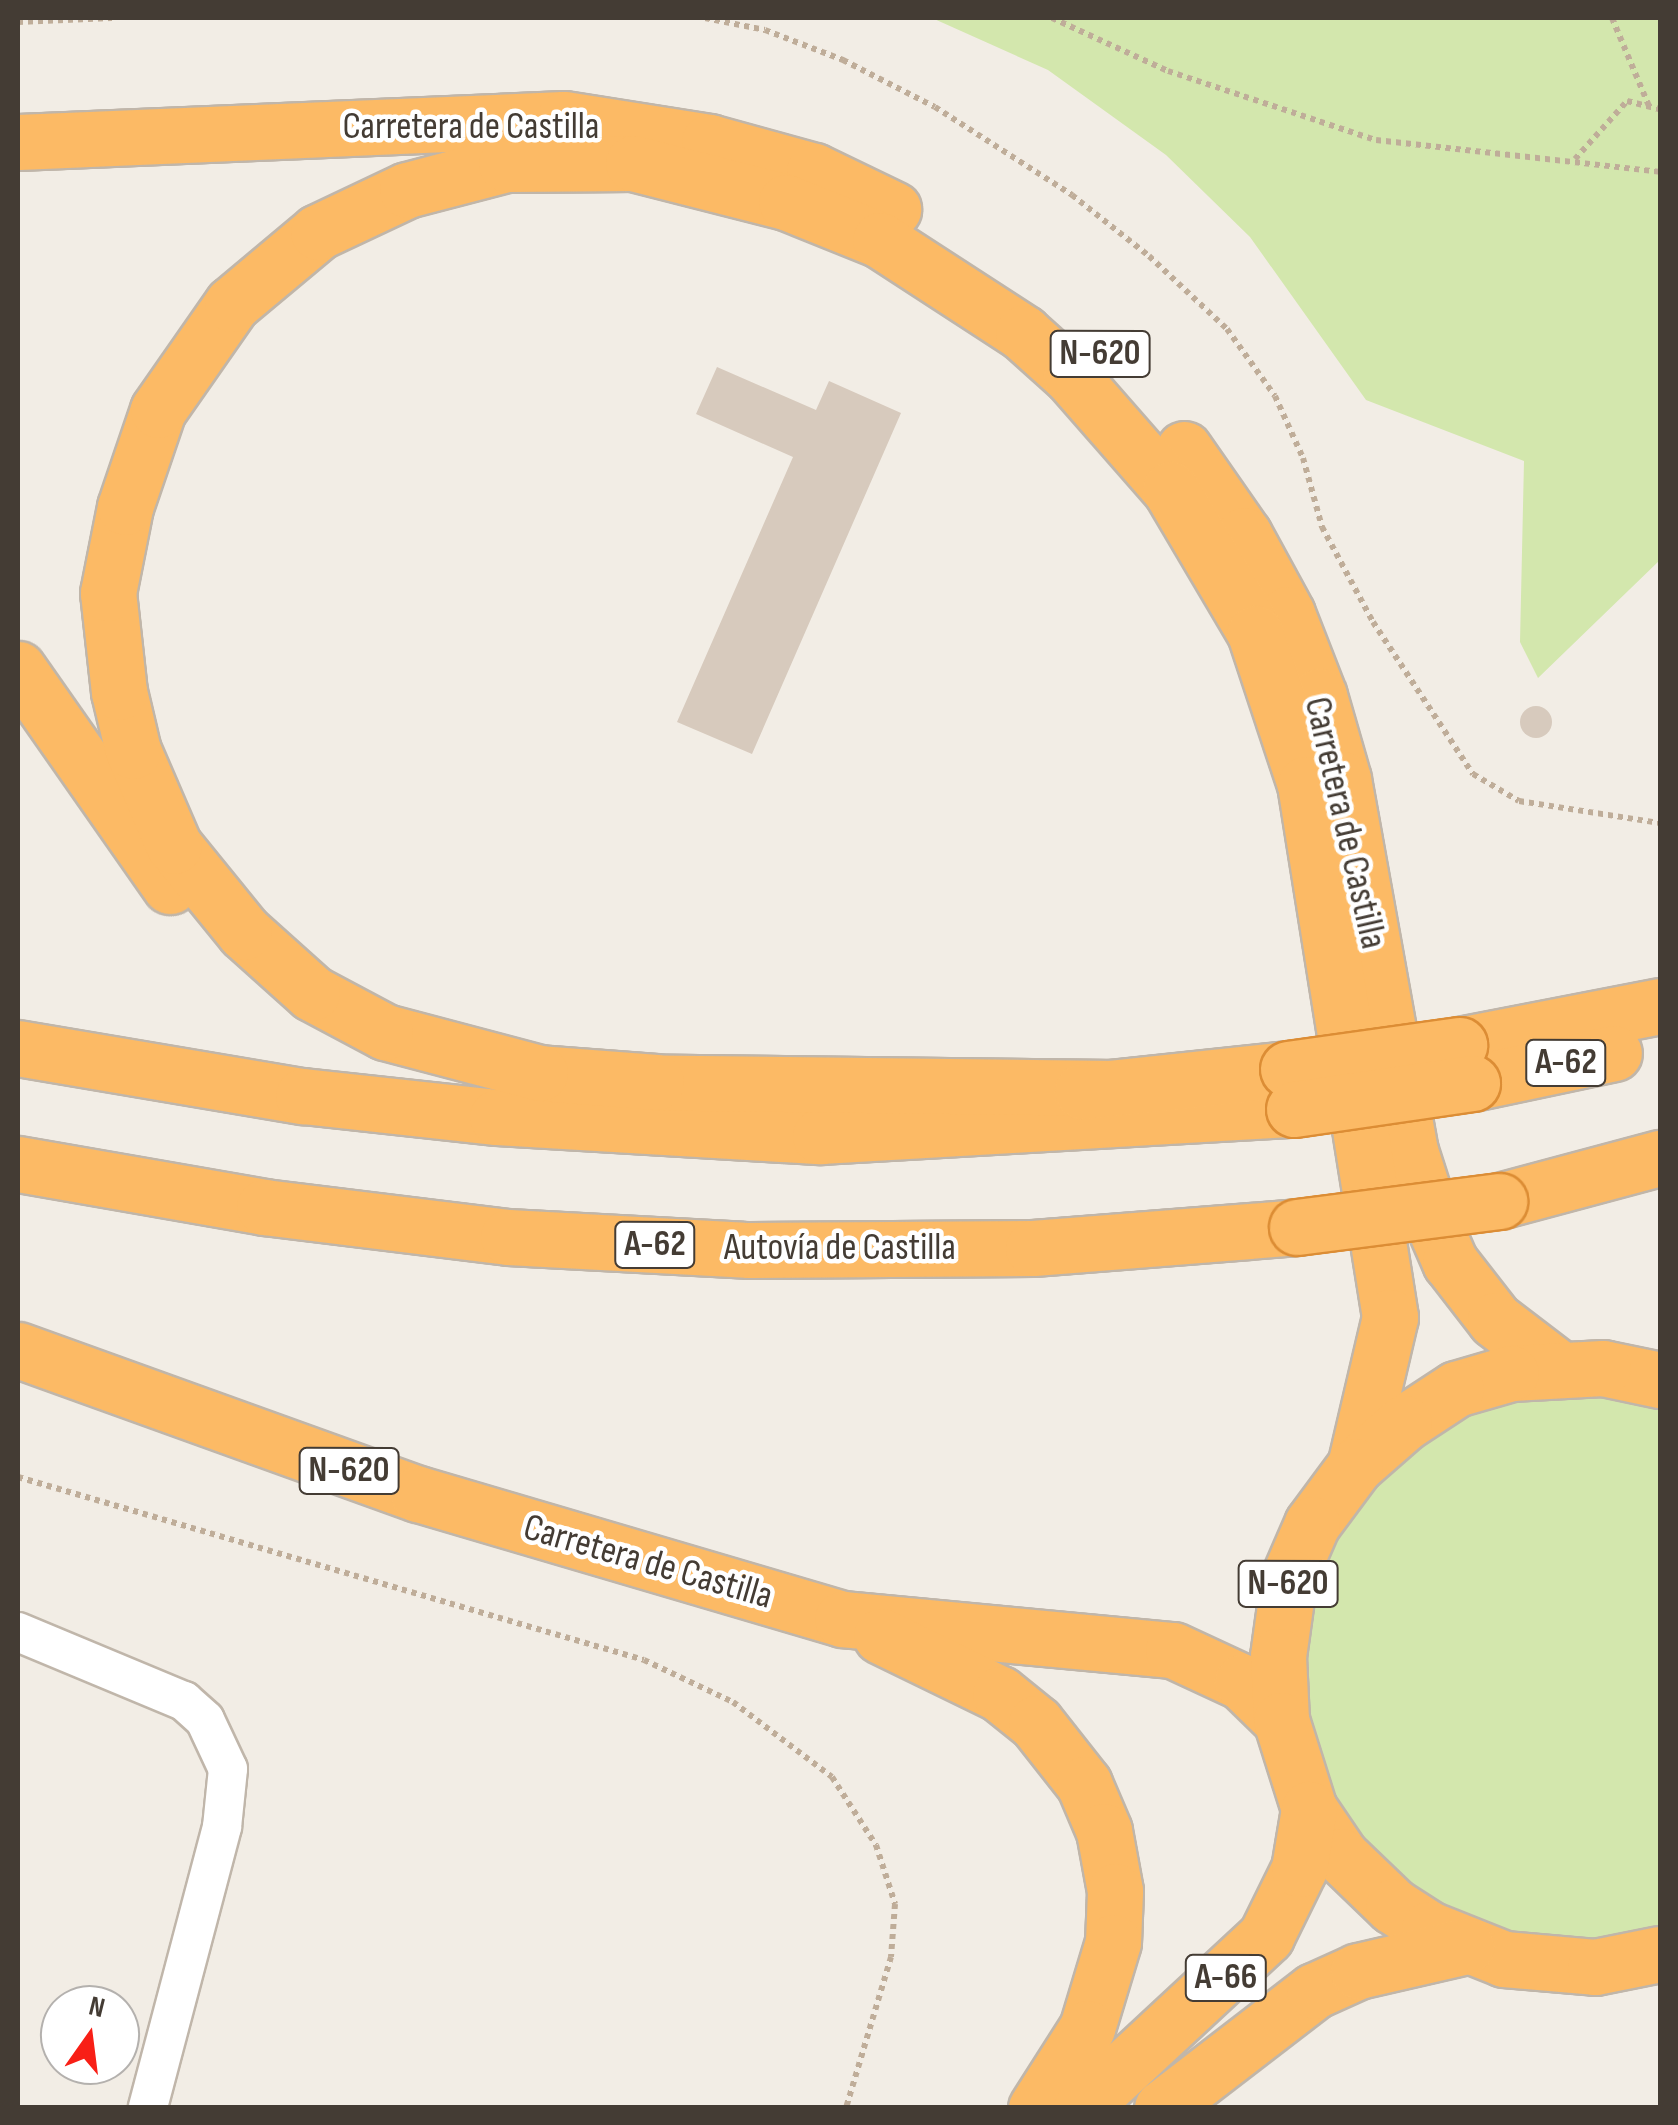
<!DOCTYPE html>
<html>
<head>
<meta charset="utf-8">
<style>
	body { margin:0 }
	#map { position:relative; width:1678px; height:2125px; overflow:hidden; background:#f2ede5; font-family:"Sofia Sans Condensed",sans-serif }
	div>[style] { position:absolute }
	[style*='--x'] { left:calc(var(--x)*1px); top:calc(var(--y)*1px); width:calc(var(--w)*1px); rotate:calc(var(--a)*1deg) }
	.green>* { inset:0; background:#d3e7ad }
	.building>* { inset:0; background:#d7cabd }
	.round { border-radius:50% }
	.path>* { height:6px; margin-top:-3px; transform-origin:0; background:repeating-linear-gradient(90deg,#bfad99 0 5px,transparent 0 10px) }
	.roads { filter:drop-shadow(2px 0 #c0b6aa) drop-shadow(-2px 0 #c0b6aa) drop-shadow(0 2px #c0b6aa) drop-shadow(0 -2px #c0b6aa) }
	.street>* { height:38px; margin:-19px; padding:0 19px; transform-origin:19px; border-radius:19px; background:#fff }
	.highway>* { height:55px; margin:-27.5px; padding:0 27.5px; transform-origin:27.5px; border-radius:27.5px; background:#fcba65 }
	.bridges { filter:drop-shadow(2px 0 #dc8d35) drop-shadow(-2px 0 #dc8d35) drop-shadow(0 2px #dc8d35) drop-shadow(0 -2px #dc8d35) }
	.highway-bridge>* { height:55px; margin:-27.5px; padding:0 27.5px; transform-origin:27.5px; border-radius:27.5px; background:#fcba65 }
	span { translate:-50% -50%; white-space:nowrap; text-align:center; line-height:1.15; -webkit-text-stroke:9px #fff; paint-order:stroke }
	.shield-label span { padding:2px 8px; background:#fff; border:2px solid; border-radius:8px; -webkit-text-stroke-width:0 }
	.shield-label { font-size:35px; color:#443c34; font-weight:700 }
	.street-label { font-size:38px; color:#443c34 }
	.frame { position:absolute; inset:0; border:20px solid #443c34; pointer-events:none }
	.north { position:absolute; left:40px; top:1985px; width:100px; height:100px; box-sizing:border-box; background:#fff; border:2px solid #b4b1ae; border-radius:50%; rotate:14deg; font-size:28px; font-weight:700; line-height:40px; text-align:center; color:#443c34 }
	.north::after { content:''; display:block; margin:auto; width:35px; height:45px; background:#f81f16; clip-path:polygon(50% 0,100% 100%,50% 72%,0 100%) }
</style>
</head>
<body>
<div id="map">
	<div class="green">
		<div style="clip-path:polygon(932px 18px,1660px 18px,1660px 560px,1538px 678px,1520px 642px,1524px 461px,1366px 400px,1250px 237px,1166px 155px,1048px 70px)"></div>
		<div style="clip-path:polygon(1591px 1394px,1660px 1408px,1660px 1927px,1597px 1940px,1523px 1936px,1452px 1912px,1418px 1893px,1360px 1839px,1337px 1806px,1308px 1734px,1304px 1616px,1330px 1541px,1376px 1477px,1438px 1429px,1474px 1412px,1512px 1400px)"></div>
	</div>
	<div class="building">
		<div style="clip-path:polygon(717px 367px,816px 410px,829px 381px,901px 413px,752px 754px,677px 722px,793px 457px,696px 414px)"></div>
		<div class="round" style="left:1520px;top:706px;width:32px;height:32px"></div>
	</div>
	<div class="path">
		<div style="--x:705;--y:18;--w:61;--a:11.3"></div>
		<div style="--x:765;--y:30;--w:84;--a:21"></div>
		<div style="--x:843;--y:60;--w:103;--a:27.1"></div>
		<div style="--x:935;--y:107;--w:163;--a:32.7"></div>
		<div style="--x:1072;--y:195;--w:98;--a:38.4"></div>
		<div style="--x:1149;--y:256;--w:107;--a:43.1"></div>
		<div style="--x:1227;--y:329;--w:82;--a:54.4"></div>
		<div style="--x:1275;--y:396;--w:68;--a:65.7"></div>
		<div style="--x:1303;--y:458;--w:72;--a:74.6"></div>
		<div style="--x:1322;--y:527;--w:108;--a:61.8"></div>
		<div style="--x:1373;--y:622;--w:182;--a:56.7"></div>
		<div style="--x:1473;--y:774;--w:53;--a:30.4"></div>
		<div style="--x:1519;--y:801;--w:143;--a:8.9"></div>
		<div style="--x:1052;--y:18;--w:128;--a:24.6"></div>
		<div style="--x:1168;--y:71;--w:219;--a:18.4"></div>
		<div style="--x:1376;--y:140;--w:286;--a:6.4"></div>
		<div style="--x:1612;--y:18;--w:95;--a:67.2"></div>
		<div style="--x:18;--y:22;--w:94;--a:-2.4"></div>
		<div style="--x:1575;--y:159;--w:78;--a:-48.1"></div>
		<div style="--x:1627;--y:101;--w:34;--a:14"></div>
		<div style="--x:18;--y:1477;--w:652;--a:16.3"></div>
		<div style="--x:644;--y:1660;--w:98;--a:25.3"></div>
		<div style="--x:733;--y:1702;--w:124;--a:37.1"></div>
		<div style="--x:832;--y:1777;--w:81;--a:57.1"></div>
		<div style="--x:876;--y:1845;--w:62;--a:72.1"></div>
		<div style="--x:895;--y:1904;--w:53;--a:94.3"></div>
		<div style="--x:891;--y:1957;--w:158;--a:106.6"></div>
	</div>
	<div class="roads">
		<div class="street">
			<div style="--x:18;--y:1632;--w:180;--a:22.6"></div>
			<div style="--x:184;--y:1701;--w:28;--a:42"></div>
			<div style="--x:205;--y:1720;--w:54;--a:64.9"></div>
			<div style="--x:228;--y:1769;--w:58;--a:95.9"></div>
			<div style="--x:222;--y:1827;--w:291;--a:104.8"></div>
		</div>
		<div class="highway">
			<div style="--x:18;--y:142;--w:546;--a:-2.41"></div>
			<div style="--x:564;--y:119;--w:147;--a:9"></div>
			<div style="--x:709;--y:142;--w:109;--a:15.4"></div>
			<div style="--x:814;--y:171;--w:88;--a:25.7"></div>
			<div style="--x:1184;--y:449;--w:105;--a:55.1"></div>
			<div style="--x:1244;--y:535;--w:90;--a:61.4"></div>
			<div style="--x:1287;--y:614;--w:88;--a:68.7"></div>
			<div style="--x:1319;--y:696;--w:86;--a:73.9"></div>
			<div style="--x:1343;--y:779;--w:378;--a:79.8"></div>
			<div style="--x:1410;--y:1151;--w:76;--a:72.3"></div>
			<div style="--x:1433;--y:1223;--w:43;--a:66.4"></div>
			<div style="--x:1450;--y:1262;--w:73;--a:52.2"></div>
			<div style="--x:1495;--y:1320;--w:79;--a:37.3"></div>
			<div style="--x:18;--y:669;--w:265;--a:55"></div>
			<div style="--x:1459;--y:1045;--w:205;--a:-11"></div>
			<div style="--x:18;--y:1048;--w:289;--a:9.6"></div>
			<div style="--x:303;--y:1096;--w:195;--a:6.2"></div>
			<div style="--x:497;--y:1117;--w:324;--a:3.4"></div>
			<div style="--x:820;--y:1136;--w:475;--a:-3.3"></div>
			<div style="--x:1472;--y:1083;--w:145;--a:-11.9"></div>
			<div style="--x:1116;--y:1088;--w:460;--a:-179.3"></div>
			<div style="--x:656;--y:1082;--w:116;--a:-175.6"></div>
			<div style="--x:540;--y:1073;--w:160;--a:-165.2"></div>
			<div style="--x:385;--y:1032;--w:83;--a:-151.9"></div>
			<div style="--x:312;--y:993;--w:91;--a:-138.1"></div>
			<div style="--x:244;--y:932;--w:111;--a:-129.1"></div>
			<div style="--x:174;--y:846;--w:103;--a:-113.3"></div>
			<div style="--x:133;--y:751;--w:61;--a:-103.3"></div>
			<div style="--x:119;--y:692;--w:100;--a:-96.3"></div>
			<div style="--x:108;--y:593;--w:88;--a:-78.8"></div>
			<div style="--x:125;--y:507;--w:102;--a:-71.2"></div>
			<div style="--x:158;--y:410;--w:129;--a:-55.1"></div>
			<div style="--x:232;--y:304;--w:112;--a:-39.9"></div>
			<div style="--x:318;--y:232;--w:98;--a:-25.3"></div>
			<div style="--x:407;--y:190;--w:102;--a:-14.7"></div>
			<div style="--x:506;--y:164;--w:127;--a:-0.5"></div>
			<div style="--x:633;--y:163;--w:158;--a:14.3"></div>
			<div style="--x:786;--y:202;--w:101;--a:22"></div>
			<div style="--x:880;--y:240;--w:171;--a:33"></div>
			<div style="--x:1023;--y:333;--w:64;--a:41.9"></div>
			<div style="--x:1071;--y:376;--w:150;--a:48.8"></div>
			<div style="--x:1170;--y:489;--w:167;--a:59.4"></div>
			<div style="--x:1255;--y:633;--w:159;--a:71.7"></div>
			<div style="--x:1305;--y:784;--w:540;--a:80.94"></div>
			<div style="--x:1390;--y:1317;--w:153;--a:103.2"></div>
			<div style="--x:1082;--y:1091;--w:207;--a:-6.1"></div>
			<div style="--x:18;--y:1164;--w:250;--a:9.9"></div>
			<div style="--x:264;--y:1207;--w:246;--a:7"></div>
			<div style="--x:508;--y:1237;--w:242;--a:3.1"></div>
			<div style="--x:750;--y:1250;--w:283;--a:-0.4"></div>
			<div style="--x:1033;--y:1248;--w:265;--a:-4.5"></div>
			<div style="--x:1499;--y:1201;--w:167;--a:-15"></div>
			<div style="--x:18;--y:1350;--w:425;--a:19.8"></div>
			<div style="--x:418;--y:1494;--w:442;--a:16.4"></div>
			<div style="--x:842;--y:1619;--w:332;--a:5.4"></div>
			<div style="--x:1173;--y:1650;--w:76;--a:24.9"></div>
			<div style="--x:1242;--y:1682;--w:54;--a:44.3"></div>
			<div style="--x:1660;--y:1380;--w:58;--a:-168.1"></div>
			<div style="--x:1603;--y:1368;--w:92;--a:176.9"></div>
			<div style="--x:1511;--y:1373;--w:57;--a:163.8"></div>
			<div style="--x:1456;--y:1389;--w:62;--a:146.8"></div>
			<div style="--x:1404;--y:1423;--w:65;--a:138.7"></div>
			<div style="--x:1355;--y:1466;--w:72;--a:126.6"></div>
			<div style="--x:1312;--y:1524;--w:58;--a:113.5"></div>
			<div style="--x:1289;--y:1577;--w:80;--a:97.9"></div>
			<div style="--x:1278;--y:1656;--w:64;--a:87.3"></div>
			<div style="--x:1281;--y:1720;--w:93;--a:72.5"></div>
			<div style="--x:1309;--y:1809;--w:57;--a:55.8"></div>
			<div style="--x:1341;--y:1856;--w:72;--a:43.9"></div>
			<div style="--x:1393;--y:1906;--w:43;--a:32.6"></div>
			<div style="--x:1429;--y:1929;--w:81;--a:21.8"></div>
			<div style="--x:1504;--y:1959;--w:91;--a:5"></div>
			<div style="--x:1595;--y:1967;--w:66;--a:-11.3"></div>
			<div style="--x:881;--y:1636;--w:132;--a:26"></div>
			<div style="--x:1000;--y:1694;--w:46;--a:38.9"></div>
			<div style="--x:1036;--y:1723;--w:78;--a:51.8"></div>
			<div style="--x:1084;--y:1784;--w:51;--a:66.9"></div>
			<div style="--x:1104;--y:1831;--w:61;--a:79.6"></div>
			<div style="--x:1115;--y:1891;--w:51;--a:92.2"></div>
			<div style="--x:1113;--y:1942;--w:90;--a:106.8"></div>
			<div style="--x:1087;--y:2028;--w:95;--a:122.5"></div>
			<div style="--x:1081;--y:2108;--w:253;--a:-42.9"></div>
			<div style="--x:1266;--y:1936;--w:75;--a:-63.8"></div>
			<div style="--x:1299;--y:1869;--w:61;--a:-80.5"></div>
			<div style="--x:1162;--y:2108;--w:192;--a:-37.6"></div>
			<div style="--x:1314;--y:1991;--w:48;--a:-24.4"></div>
			<div style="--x:1358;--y:1971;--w:111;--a:-13"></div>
		</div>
	</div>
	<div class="bridges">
		<div class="highway-bridge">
			<div style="--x:1288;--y:1069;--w:173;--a:-8"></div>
			<div style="--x:1294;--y:1109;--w:180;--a:-8.3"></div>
			<div style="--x:1297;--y:1227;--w:204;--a:-7.3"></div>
		</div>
	</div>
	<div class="shield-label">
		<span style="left:1100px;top:354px">N-620</span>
		<span style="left:1566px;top:1063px">A-62</span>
		<span style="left:655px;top:1245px">A-62</span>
		<span style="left:349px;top:1471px">N-620</span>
		<span style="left:1288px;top:1584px">N-620</span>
		<span style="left:1226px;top:1978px">A-66</span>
	</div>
	<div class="street-label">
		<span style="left:471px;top:127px">Carretera de Castilla</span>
		<span style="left:1345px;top:823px;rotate:77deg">Carretera de Castilla</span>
		<span style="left:840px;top:1248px">Autovía de Castilla</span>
		<span style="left:648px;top:1562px;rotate:16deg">Carretera de Castilla</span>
	</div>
	<div class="frame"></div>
	<div class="north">N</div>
</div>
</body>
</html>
